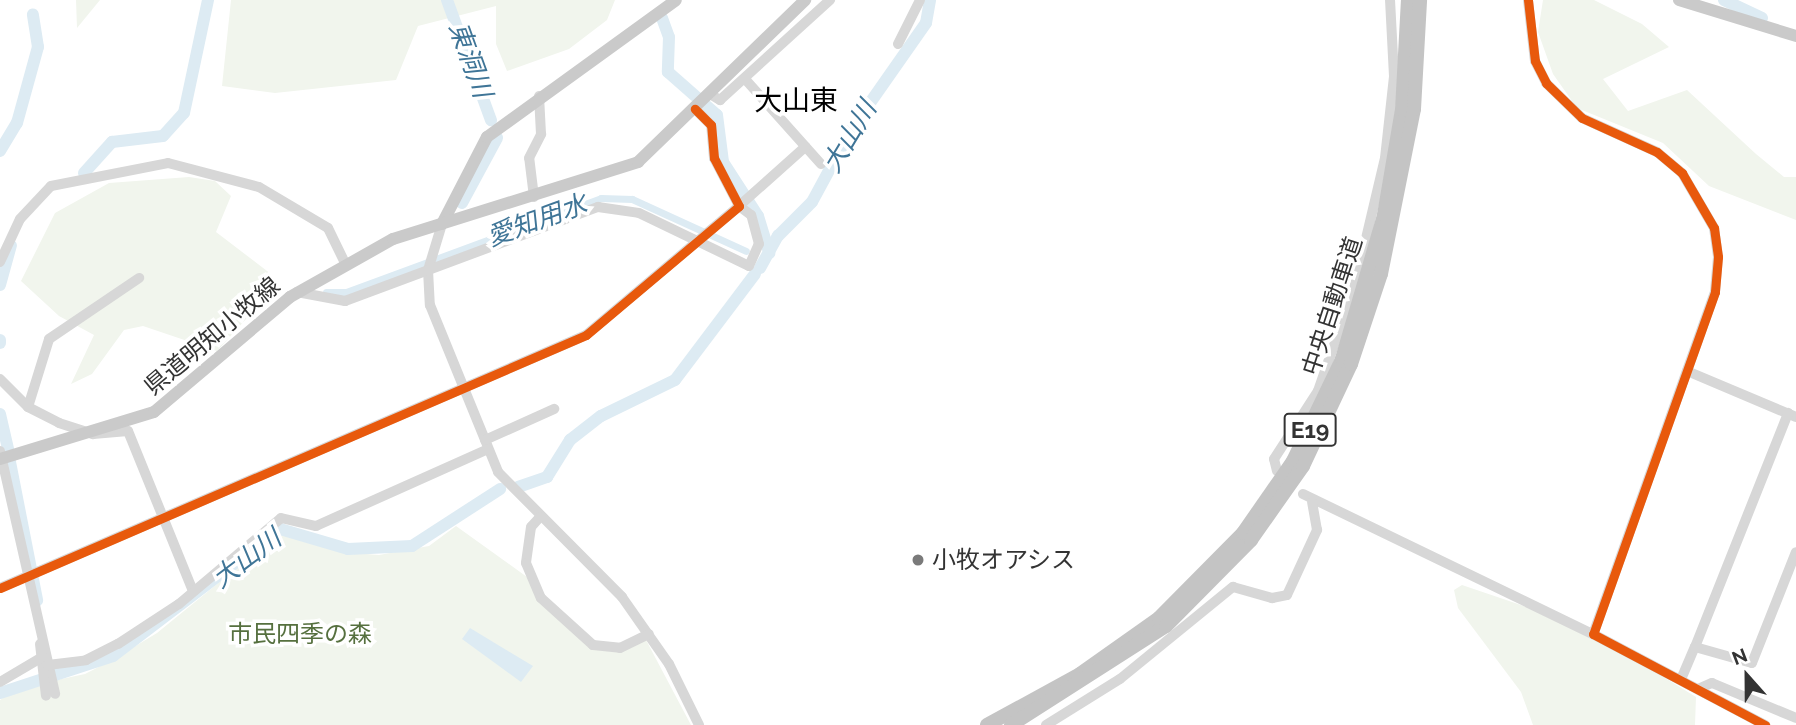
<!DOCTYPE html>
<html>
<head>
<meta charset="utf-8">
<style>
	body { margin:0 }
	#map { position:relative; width:1796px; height:725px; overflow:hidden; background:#fff; font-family:Raleway,"Noto Sans JP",sans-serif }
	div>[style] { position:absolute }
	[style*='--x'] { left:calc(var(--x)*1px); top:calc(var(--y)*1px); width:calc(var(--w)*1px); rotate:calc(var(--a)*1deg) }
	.green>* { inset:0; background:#f1f5ed }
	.water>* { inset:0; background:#ddebf3 }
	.canal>* { height:7px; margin:-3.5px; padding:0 3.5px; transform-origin:3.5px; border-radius:3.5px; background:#ddebf3 }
	.river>* { height:12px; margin:-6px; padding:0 6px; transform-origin:6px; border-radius:6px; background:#ddebf3 }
	.minor>* { height:10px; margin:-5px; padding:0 5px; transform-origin:5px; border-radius:5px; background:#d7d7d7 }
	.major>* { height:12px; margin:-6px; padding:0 6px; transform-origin:6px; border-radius:6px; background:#cacaca }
	.highway>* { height:14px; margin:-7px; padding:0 7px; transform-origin:7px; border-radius:7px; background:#c4c4c4 }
	.cycleway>* { height:9px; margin:-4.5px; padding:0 4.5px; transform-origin:4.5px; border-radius:4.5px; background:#e8590c }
	.dots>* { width:19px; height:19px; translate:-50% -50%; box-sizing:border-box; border:4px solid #fff; border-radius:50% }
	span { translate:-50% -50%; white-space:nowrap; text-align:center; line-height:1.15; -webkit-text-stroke:7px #fff; paint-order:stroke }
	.shield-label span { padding:2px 5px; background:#fff; border:2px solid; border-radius:5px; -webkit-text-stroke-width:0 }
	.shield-label { font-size:23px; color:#333; font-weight:700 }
	.street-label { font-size:24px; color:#333 }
	.poi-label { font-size:24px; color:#333 }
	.left { translate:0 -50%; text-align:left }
	.park-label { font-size:24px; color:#56703f }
	.water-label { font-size:26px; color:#3f7597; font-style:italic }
	.quarter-label { font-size:28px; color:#000 }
	.north { position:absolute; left:1712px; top:641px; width:70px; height:70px; -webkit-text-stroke:5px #fff; paint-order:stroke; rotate:339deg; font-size:19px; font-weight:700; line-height:28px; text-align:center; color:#333 }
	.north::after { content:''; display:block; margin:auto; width:24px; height:32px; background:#333; clip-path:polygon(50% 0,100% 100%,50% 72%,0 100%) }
</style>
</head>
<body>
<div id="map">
	<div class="green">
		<div style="clip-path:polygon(76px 0,100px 0,77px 28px)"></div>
		<div style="clip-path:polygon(231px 0,615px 0,607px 20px,569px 49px,507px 71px,496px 44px,496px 6px,418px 26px,396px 80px,275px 93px,222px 86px)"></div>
		<div style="clip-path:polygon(1543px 0,1594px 0,1642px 24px,1669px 47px,1603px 79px,1628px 111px,1687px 90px,1756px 154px,1784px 177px,1796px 177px,1796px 220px,1709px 186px,1663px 143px,1577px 108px,1553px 74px,1538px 32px)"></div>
		<div style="clip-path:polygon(189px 177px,215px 181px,231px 196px,216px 232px,271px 274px,265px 298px,217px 351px,143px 326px,124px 330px,92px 374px,71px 384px,94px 335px,59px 316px,21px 281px,55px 213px,109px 183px)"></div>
		<div style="clip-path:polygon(456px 526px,527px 577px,587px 642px,623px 650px,646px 640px,691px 725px,0 725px,0 700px,19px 688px,85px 674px,114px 659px,157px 633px,281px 532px,341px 552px,379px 555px,429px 546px)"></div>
		<div style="clip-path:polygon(1462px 585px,1533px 609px,1636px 660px,1696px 697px,1695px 725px,1533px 725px,1521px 692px,1458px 608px,1454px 590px)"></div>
	</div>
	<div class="water">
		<div style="clip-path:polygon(470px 628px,533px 666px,521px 682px,462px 639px)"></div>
	</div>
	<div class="canal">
		<div style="--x:326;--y:292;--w:20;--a:0"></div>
		<div style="--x:346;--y:292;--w:272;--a:-20.2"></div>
		<div style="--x:601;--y:198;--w:31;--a:2"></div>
		<div style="--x:632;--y:199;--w:125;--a:24.5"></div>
	</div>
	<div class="river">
		<div style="--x:447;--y:0;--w:128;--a:69.9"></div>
		<div style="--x:1724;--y:0;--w:42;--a:25.3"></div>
		<div style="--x:662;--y:18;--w:20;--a:70"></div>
		<div style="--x:669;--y:37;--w:35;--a:92"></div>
		<div style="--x:668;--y:72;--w:65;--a:41.3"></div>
		<div style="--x:717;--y:115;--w:47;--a:82.7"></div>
		<div style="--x:723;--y:162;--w:64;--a:57.1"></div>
		<div style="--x:758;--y:216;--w:39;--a:73"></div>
		<div style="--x:0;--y:151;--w:33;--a:-59"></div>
		<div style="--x:17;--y:123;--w:79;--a:-74.6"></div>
		<div style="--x:38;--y:47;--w:33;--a:-99"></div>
		<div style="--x:84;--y:173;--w:42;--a:-47.9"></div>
		<div style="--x:112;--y:142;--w:51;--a:-6.7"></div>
		<div style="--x:163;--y:136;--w:31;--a:-48"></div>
		<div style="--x:184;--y:113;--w:116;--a:-78"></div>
		<div style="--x:462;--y:203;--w:74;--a:-61.7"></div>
		<div style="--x:760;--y:268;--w:37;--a:-61"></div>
		<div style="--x:778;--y:236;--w:48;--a:-45"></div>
		<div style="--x:812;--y:202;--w:82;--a:-61.6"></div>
		<div style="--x:851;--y:130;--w:131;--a:-55"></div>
		<div style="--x:926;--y:23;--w:23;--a:-80"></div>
		<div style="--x:0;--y:285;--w:41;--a:-74.6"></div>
		<div style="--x:0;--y:340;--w:3;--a:90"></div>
		<div style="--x:0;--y:414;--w:37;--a:77"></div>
		<div style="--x:10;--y:462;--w:141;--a:78.9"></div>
		<div style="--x:518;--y:487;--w:31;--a:-19"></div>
		<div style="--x:547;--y:477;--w:44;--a:-58.1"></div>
		<div style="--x:570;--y:440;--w:39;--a:-38"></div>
		<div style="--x:601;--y:416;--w:82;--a:-25.9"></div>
		<div style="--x:675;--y:380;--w:133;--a:-53"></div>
		<div style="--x:0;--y:693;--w:119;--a:-18.1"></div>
		<div style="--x:113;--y:656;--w:210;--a:-37.3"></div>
		<div style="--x:280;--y:529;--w:71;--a:16.4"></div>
		<div style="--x:348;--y:549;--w:64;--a:-2.7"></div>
		<div style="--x:412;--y:546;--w:105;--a:-32.9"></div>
	</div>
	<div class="minor">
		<div style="--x:1528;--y:0;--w:61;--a:83.5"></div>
		<div style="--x:1535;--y:61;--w:25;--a:63"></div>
		<div style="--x:1546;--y:83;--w:50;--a:44.2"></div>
		<div style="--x:1582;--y:118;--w:82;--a:24.4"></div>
		<div style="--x:1657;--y:152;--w:33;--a:40"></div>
		<div style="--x:1682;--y:173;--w:64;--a:59.8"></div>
		<div style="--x:1714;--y:228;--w:29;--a:82"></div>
		<div style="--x:1718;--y:257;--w:35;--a:95"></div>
		<div style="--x:1715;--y:292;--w:363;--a:109.6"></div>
		<div style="--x:1593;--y:634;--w:195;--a:27.9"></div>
		<div style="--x:898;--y:44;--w:49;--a:-63.4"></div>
		<div style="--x:745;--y:79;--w:114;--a:48.2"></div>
		<div style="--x:710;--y:94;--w:12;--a:31"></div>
		<div style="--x:720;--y:100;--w:149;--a:-42.3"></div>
		<div style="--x:534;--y:197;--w:39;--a:-97"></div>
		<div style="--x:529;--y:158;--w:27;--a:-63"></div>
		<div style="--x:541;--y:134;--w:38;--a:-93"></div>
		<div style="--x:442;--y:224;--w:48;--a:106.9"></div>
		<div style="--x:428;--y:270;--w:35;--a:87"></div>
		<div style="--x:430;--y:305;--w:180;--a:67.8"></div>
		<div style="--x:498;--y:472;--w:176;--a:45.2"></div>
		<div style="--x:622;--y:597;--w:82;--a:55"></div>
		<div style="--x:669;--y:664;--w:68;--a:63.8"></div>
		<div style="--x:0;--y:262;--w:47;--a:-65.1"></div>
		<div style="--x:20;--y:219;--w:45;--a:-46.8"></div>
		<div style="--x:51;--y:186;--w:119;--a:-11.1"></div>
		<div style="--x:168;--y:163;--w:94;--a:14.8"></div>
		<div style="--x:259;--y:187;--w:80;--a:30.7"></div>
		<div style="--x:328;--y:228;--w:41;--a:64.1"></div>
		<div style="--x:297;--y:292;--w:49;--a:10.6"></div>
		<div style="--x:345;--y:301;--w:270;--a:-20.4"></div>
		<div style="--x:598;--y:207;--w:41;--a:8.3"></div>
		<div style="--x:639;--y:213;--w:122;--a:25.7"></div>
		<div style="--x:749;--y:266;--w:24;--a:-66"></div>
		<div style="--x:759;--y:244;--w:30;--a:-105"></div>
		<div style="--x:751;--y:215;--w:15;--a:-143"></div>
		<div style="--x:739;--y:206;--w:89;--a:-41.8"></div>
		<div style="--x:1687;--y:371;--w:118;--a:22.9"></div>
		<div style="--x:0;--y:379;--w:40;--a:45"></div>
		<div style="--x:28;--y:407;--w:35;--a:27"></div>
		<div style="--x:59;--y:423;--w:36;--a:18"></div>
		<div style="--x:93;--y:434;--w:35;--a:-5"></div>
		<div style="--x:128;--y:431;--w:173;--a:67.9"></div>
		<div style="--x:28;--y:407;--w:71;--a:-72.8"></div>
		<div style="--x:49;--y:339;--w:109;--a:-34.1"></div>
		<div style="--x:485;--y:440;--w:76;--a:-24.2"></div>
		<div style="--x:0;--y:451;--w:249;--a:77.2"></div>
		<div style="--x:1277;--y:471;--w:12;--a:-104"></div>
		<div style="--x:1274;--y:459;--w:81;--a:-57.1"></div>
		<div style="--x:1318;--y:391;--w:112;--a:-70.8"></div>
		<div style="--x:1355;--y:285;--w:130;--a:-76.7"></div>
		<div style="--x:1385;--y:158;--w:82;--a:-83.7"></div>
		<div style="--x:1394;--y:76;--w:76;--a:-93"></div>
		<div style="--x:1303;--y:494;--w:322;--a:25.8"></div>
		<div style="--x:540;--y:517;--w:13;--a:132"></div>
		<div style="--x:531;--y:527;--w:36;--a:98"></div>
		<div style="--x:526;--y:563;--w:38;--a:67"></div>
		<div style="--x:541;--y:598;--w:70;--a:42.1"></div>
		<div style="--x:593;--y:645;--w:27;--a:6"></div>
		<div style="--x:620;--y:648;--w:32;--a:-26"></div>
		<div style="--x:0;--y:588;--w:638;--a:-23.35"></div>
		<div style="--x:586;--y:335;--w:200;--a:-40.1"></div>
		<div style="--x:739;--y:206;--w:54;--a:-117.5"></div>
		<div style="--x:714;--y:158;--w:33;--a:-95"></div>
		<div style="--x:711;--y:125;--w:23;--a:-135"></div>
		<div style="--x:40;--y:644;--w:52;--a:83.4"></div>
		<div style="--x:1695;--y:647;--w:252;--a:-68.3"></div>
		<div style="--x:48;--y:665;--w:38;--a:-7"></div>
		<div style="--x:86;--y:660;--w:36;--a:-27"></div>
		<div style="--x:118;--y:644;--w:73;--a:-33.3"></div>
		<div style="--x:179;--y:604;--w:133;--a:-40.1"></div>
		<div style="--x:281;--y:518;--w:36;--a:13"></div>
		<div style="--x:316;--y:526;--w:188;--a:-24.1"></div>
		<div style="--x:1682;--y:677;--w:33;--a:-67"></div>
		<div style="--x:1695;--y:647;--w:59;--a:15.7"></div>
		<div style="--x:1752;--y:663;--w:119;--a:-68.4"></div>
		<div style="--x:0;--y:682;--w:45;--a:-30.5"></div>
		<div style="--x:1700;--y:688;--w:13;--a:-23"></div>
		<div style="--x:1712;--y:683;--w:91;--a:22.6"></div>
		<div style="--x:1046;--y:725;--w:87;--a:-31.9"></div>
		<div style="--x:1120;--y:679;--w:146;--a:-39.2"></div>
		<div style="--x:1233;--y:587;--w:41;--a:15.8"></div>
		<div style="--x:1272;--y:598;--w:15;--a:-11"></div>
		<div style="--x:1287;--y:595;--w:72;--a:-65.2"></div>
		<div style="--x:1317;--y:530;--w:28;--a:-100"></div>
	</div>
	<div class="major">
		<div style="--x:1679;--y:0;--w:122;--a:17.1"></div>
		<div style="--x:442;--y:224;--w:98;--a:-62.7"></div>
		<div style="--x:487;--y:137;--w:233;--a:-35.9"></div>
		<div style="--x:0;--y:459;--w:161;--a:-17"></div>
		<div style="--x:154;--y:412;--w:178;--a:-40.2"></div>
		<div style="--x:290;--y:297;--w:118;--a:-29.4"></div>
		<div style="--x:393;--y:239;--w:257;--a:-17.4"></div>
		<div style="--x:638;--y:162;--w:233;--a:-44.1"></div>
	</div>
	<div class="highway">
		<div style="--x:987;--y:725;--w:106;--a:-28.7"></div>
		<div style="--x:1080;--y:674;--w:97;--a:-35.3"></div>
		<div style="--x:1159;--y:618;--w:120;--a:-45.3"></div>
		<div style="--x:1243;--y:533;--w:88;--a:-55.2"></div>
		<div style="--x:1293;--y:461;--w:113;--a:-64.3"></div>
		<div style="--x:1342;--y:359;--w:150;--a:-73.7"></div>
		<div style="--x:1384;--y:215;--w:107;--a:-80.3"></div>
		<div style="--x:1402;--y:110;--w:110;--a:-86.9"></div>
		<div style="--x:1011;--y:725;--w:184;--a:-32.6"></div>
		<div style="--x:1166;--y:626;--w:121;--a:-45.3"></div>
		<div style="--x:1251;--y:540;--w:90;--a:-54.9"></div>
		<div style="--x:1303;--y:466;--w:113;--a:-64.8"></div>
		<div style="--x:1351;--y:364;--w:95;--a:-71.6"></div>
		<div style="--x:1381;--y:274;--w:168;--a:-78.7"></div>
		<div style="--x:1414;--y:109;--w:109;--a:-86.8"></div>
	</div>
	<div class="cycleway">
		<div style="--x:1528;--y:0;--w:61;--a:83.5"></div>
		<div style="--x:1535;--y:61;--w:25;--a:63"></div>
		<div style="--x:1546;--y:83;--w:50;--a:44.2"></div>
		<div style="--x:1582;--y:118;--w:82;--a:24.4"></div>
		<div style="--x:1657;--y:152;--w:33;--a:40"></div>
		<div style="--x:1682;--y:173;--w:64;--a:59.8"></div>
		<div style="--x:1714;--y:228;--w:29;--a:82"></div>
		<div style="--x:1718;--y:257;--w:35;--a:95"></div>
		<div style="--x:1715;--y:292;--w:363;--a:109.6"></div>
		<div style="--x:1593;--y:634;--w:195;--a:27.9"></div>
		<div style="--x:0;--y:588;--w:638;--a:-23.35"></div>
		<div style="--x:586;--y:335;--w:200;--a:-40.1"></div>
		<div style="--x:739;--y:206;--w:54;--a:-117.5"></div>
		<div style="--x:714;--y:158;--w:33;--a:-95"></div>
		<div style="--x:711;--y:125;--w:23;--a:-135"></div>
	</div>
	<div class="dots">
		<div style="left:918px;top:560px;background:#7a7a7a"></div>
	</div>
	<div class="shield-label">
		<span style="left:1310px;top:430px">E19</span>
	</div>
	<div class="street-label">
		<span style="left:1332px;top:306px;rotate:-72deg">中央自動車道</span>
		<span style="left:212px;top:336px;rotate:-40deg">県道明知小牧線</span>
	</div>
	<div class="poi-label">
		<span class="left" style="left:932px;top:560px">小牧オアシス</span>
	</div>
	<div class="park-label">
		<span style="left:300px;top:634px">市民四季の森</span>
	</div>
	<div class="water-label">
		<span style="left:470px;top:60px;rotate:70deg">東洞川</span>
		<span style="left:850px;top:137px;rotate:-59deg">大山川</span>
		<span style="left:537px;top:221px;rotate:-20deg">愛知用水</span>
		<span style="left:247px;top:559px;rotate:-37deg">大山川</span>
	</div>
	<div class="quarter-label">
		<span style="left:796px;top:101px">大山東</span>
	</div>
	<div class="north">N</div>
</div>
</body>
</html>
